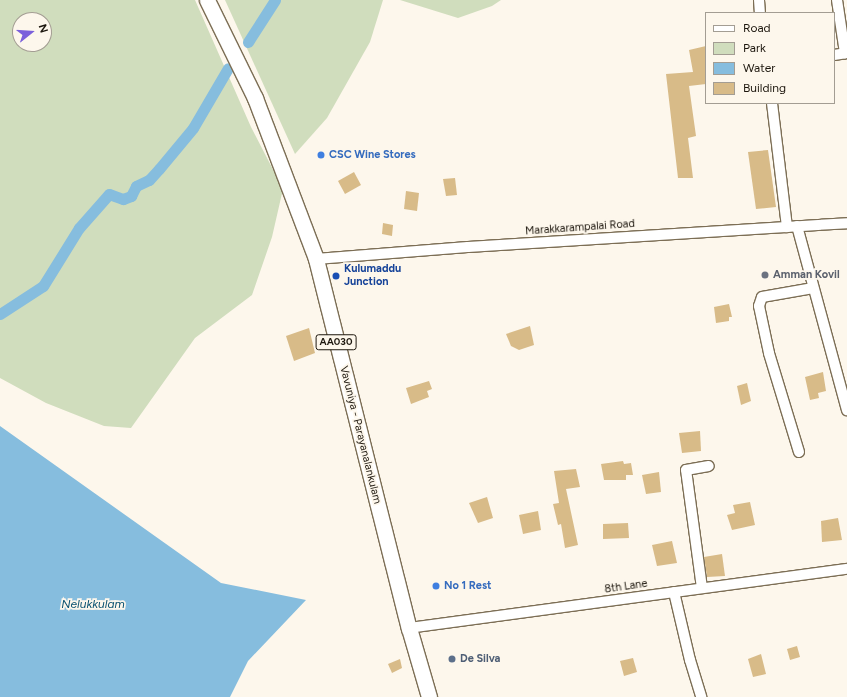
<!DOCTYPE html>
<html>
<head>
<meta charset="utf-8">
<style>
	body { margin:0 }
	#map { position:relative; width:847px; height:697px; overflow:hidden; background:#fdf7ec; font-family:Figtree,sans-serif }
	div>[style] { position:absolute }
	[style*='--x'] { left:calc(var(--x)*1px); top:calc(var(--y)*1px); width:calc(var(--w)*1px); rotate:calc(var(--a)*1deg) }
	.green>* { inset:0; background:#d0ddbd }
	.water>* { inset:0; background:#86bdde }
	.canal>* { height:11px; margin:-5.5px; padding:0 5.5px; transform-origin:5.5px; border-radius:5.5px; background:#86bdde }
	.building>* { inset:0; background:#d8bb88 }
	.roads { filter:drop-shadow(1px 0 #7c6e55) drop-shadow(-1px 0 #7c6e55) drop-shadow(0 1px #7c6e55) drop-shadow(0 -1px #7c6e55) }
	.minor>* { height:10px; margin:-5px; padding:0 5px; transform-origin:5px; border-radius:5px; background:#fff }
	.highway>* { height:15px; margin:-7.5px; padding:0 7.5px; transform-origin:7.5px; border-radius:7.5px; background:#fff }
	.dots>* { width:11px; height:11px; translate:-50% -50%; box-sizing:border-box; border:2px solid #fdf7ec; border-radius:50% }
	span { translate:-50% -50%; white-space:nowrap; text-align:center; line-height:1.15; -webkit-text-stroke:3.5px #fdf7ec; paint-order:stroke }
	.shield-label span { padding:1px 3px; background:#fdf7ec; border:1px solid; border-radius:3px; -webkit-text-stroke-width:0 }
	.shield-label { font-size:10px; color:#1d170e; font-weight:700 }
	.shop-label { font-size:11px; color:#366cbe; font-weight:700 }
	.left { translate:0 -50%; text-align:left }
	.street-label { font-size:11px; color:#1d170e }
	.transit-label { font-size:11px; color:#164399; font-weight:700 }
	.worship-label { font-size:11px; color:#5b616d; font-weight:700 }
	.service-label { font-size:11px; color:#4e5e75; font-weight:700 }
	.water-label { font-size:12px; color:#064f6f; font-style:italic }
	.legend { position:absolute; left:705px; top:12px; width:130px; height:92px; box-sizing:border-box; background:#fdf7ec; border:1px solid #a39d93; margin:0; padding:5px 7px; list-style:none; font-size:12px; color:#1d170e }
	.legend li { display:flex; align-items:center; gap:8px; height:20px }
	.legend b { width:20px; border:1px solid #a39d93 }
	.north { position:absolute; left:12px; top:12px; width:40px; height:40px; box-sizing:border-box; background:#fdf7ec; border:1px solid #a39d93; border-radius:50%; rotate:73deg; font-size:11px; font-weight:700; line-height:16px; text-align:center; color:#1d170e }
	.north::after { content:''; display:block; margin:auto; width:14px; height:18px; background:#7b60db; clip-path:polygon(50% 0,100% 100%,50% 72%,0 100%) }
</style>
</head>
<body>
<div id="map">
	<div class="green">
		<div style="clip-path:polygon(evenodd,0 0,195px 0,251px 127px,283px 189px,272px 237px,252px 295px,195px 338px,131px 428px,104px 426px,46px 403px,0 378px,0 0,20px 20px,44px 20px,44px 44px,20px 44px,20px 20px)"></div>
		<div style="clip-path:polygon(225px 0,383px 0,370px 42px,327px 118px,295px 154px)"></div>
		<div style="clip-path:polygon(400px 0,501px 0,492px 6px,458px 18px)"></div>
	</div>
	<div class="water">
		<div style="clip-path:polygon(0 426px,221px 583px,306px 600px,248px 661px,230px 697px,0 697px)"></div>
	</div>
	<div class="canal">
		<div style="--x:248;--y:42;--w:50;--a:-57.3"></div>
		<div style="--x:0;--y:314;--w:51;--a:-33.1"></div>
		<div style="--x:43;--y:286;--w:68;--a:-58.2"></div>
		<div style="--x:79;--y:228;--w:45;--a:-48.6"></div>
		<div style="--x:109;--y:194;--w:15;--a:20"></div>
		<div style="--x:123;--y:199;--w:9;--a:-21"></div>
		<div style="--x:131;--y:196;--w:11;--a:-63"></div>
		<div style="--x:136;--y:186;--w:14;--a:-25"></div>
		<div style="--x:149;--y:180;--w:15;--a:-48"></div>
		<div style="--x:159;--y:169;--w:53;--a:-50.3"></div>
		<div style="--x:193;--y:128;--w:69;--a:-59.7"></div>
	</div>
	<div class="building">
		<div style="clip-path:polygon(706px 46px,706px 84px,689px 86px,696px 136px,688px 138px,693px 178px,678px 178px,666px 74px,693px 72px,689px 50px)"></div>
		<div style="clip-path:polygon(768px 150px,776px 207px,756px 209px,748px 152px)"></div>
		<div style="clip-path:polygon(354px 172px,361px 185px,345px 194px,338px 181px)"></div>
		<div style="clip-path:polygon(455px 178px,457px 195px,446px 196px,443px 179px)"></div>
		<div style="clip-path:polygon(406px 191px,419px 193px,417px 211px,404px 209px)"></div>
		<div style="clip-path:polygon(383px 223px,393px 225px,392px 236px,382px 234px)"></div>
		<div style="clip-path:polygon(729px 304px,732px 317px,729px 317px,729px 321px,716px 323px,714px 307px)"></div>
		<div style="clip-path:polygon(530px 326px,534px 345px,519px 350px,511px 346px,506px 334px)"></div>
		<div style="clip-path:polygon(309px 328px,315px 353px,294px 361px,286px 336px)"></div>
		<div style="clip-path:polygon(823px 372px,826px 391px,818px 393px,819px 398px,810px 400px,805px 377px)"></div>
		<div style="clip-path:polygon(429px 381px,432px 389px,427px 391px,429px 397px,411px 404px,406px 388px)"></div>
		<div style="clip-path:polygon(747px 383px,751px 401px,741px 405px,737px 386px)"></div>
		<div style="clip-path:polygon(700px 431px,701px 451px,682px 453px,679px 433px)"></div>
		<div style="clip-path:polygon(623px 461px,624px 464px,631px 463px,633px 475px,626px 475px,626px 480px,604px 480px,601px 464px)"></div>
		<div style="clip-path:polygon(576px 469px,580px 487px,566px 489px,578px 545px,565px 548px,561px 524px,558px 525px,553px 504px,559px 503px,554px 471px)"></div>
		<div style="clip-path:polygon(659px 472px,661px 492px,646px 494px,642px 475px)"></div>
		<div style="clip-path:polygon(487px 497px,493px 518px,478px 523px,469px 503px)"></div>
		<div style="clip-path:polygon(750px 502px,755px 525px,732px 530px,727px 515px,735px 513px,733px 505px)"></div>
		<div style="clip-path:polygon(538px 511px,541px 530px,523px 534px,519px 515px)"></div>
		<div style="clip-path:polygon(838px 518px,842px 540px,822px 542px,821px 521px)"></div>
		<div style="clip-path:polygon(628px 523px,629px 538px,603px 539px,603px 524px)"></div>
		<div style="clip-path:polygon(672px 541px,677px 563px,657px 566px,652px 545px)"></div>
		<div style="clip-path:polygon(722px 554px,725px 576px,707px 577px,704px 557px)"></div>
		<div style="clip-path:polygon(797px 646px,800px 657px,790px 660px,787px 649px)"></div>
		<div style="clip-path:polygon(761px 654px,766px 674px,753px 677px,748px 659px)"></div>
		<div style="clip-path:polygon(633px 658px,637px 672px,624px 676px,620px 661px)"></div>
		<div style="clip-path:polygon(400px 659px,402px 668px,392px 673px,388px 664px)"></div>
	</div>
	<div class="roads">
		<div class="minor">
			<div style="--x:759;--y:0;--w:13;--a:86"></div>
			<div style="--x:837;--y:0;--w:54;--a:81.4"></div>
			<div style="--x:834;--y:55;--w:13;--a:-9"></div>
			<div style="--x:772;--y:103;--w:125;--a:83.1"></div>
			<div style="--x:797;--y:226;--w:191;--a:74.8"></div>
			<div style="--x:316;--y:259;--w:152;--a:-4.5"></div>
			<div style="--x:468;--y:247;--w:380;--a:-3.6"></div>
			<div style="--x:799;--y:452;--w:103;--a:-106.9"></div>
			<div style="--x:769;--y:353;--w:48;--a:-102"></div>
			<div style="--x:759;--y:306;--w:9;--a:-72"></div>
			<div style="--x:762;--y:297;--w:52;--a:-10"></div>
			<div style="--x:702;--y:588;--w:119;--a:-97.7"></div>
			<div style="--x:686;--y:470;--w:23;--a:-10"></div>
			<div style="--x:674;--y:592;--w:70;--a:76.8"></div>
			<div style="--x:690;--y:660;--w:39;--a:73"></div>
			<div style="--x:409;--y:628;--w:442;--a:-7.7"></div>
		</div>
		<div class="highway">
			<div style="--x:207;--y:0;--w:109;--a:63.9"></div>
			<div style="--x:255;--y:98;--w:172;--a:69.2"></div>
			<div style="--x:316;--y:259;--w:381;--a:75.9"></div>
			<div style="--x:409;--y:628;--w:72;--a:73.8"></div>
		</div>
	</div>
	<div class="dots">
		<div style="left:321px;top:155px;background:#3f7fe0"></div>
		<div style="left:765px;top:275px;background:#6b7280"></div>
		<div style="left:336px;top:276px;background:#1a4fb4"></div>
		<div style="left:436px;top:586px;background:#3f7fe0"></div>
		<div style="left:452px;top:659px;background:#5c6f8a"></div>
	</div>
	<div class="shield-label">
		<span style="left:336px;top:342px">AA030</span>
	</div>
	<div class="shop-label">
		<span class="left" style="left:329px;top:155px">CSC Wine Stores</span>
		<span class="left" style="left:444px;top:586px">No 1 Rest</span>
	</div>
	<div class="street-label">
		<span style="left:580px;top:228px;rotate:-4deg">Marakkarampalai Road</span>
		<span style="left:360px;top:435px;rotate:76deg">Vavuniya - Parayanalankulam</span>
		<span style="left:626px;top:587px;rotate:-8deg">8th Lane</span>
	</div>
	<div class="transit-label">
		<span class="left" style="left:344px;top:276px">Kulumaddu<br>Junction</span>
	</div>
	<div class="worship-label">
		<span class="left" style="left:773px;top:275px">Amman Kovil</span>
	</div>
	<div class="service-label">
		<span class="left" style="left:460px;top:659px">De Silva</span>
	</div>
	<div class="water-label">
		<span style="left:93px;top:605px">Nelukkulam</span>
	</div>
	<ul class="legend">
	<li><b style="height:5px;background:#fff"></b>Road</li>
	<li><b style="height:11px;background:#d0ddbd"></b>Park</li>
	<li><b style="height:11px;background:#86bdde"></b>Water</li>
	<li><b style="height:11px;background:#d8bb88"></b>Building</li>
	</ul>
	<div class="north">N</div>
</div>
</body>
</html>
